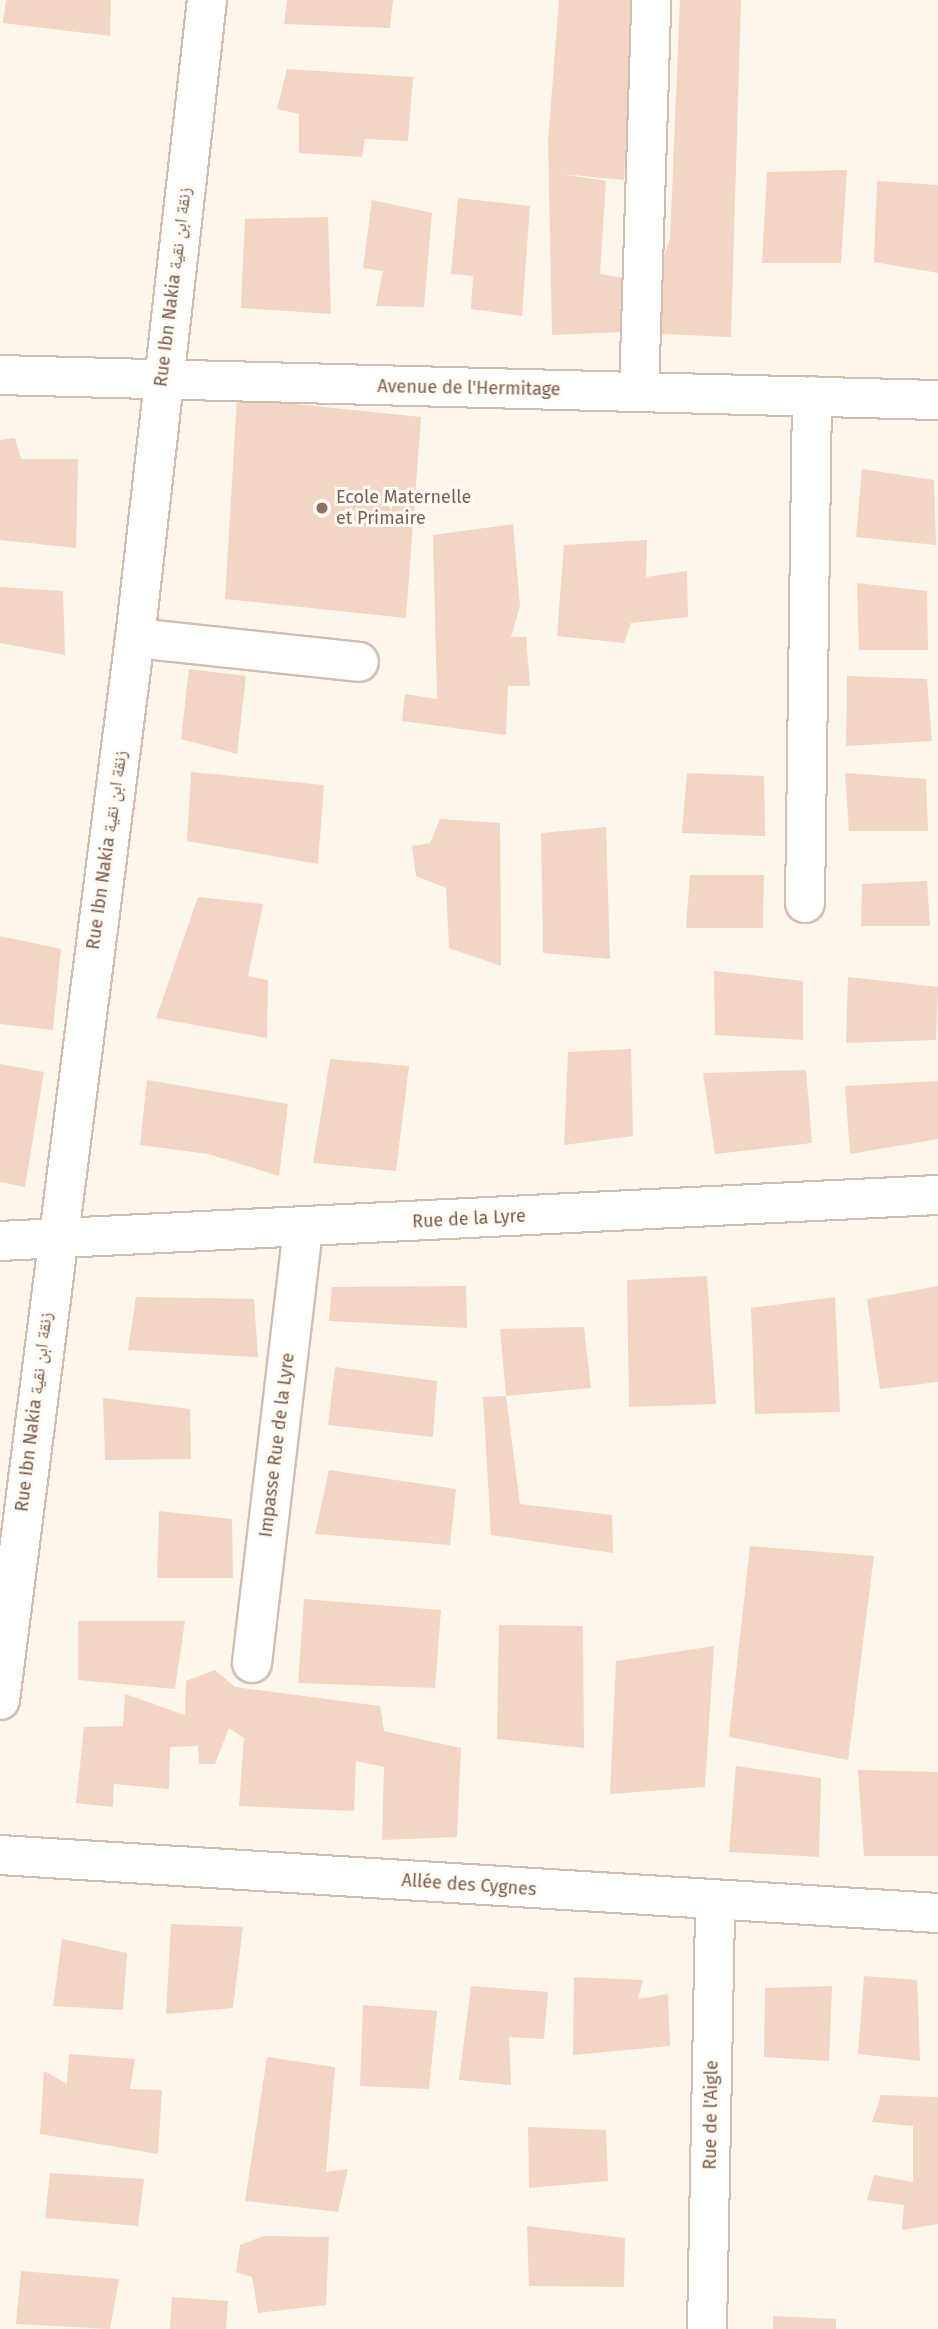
<!DOCTYPE html>
<html>
<head>
<meta charset="utf-8">
<style>
	body { margin:0 }
	#map { position:relative; width:938px; height:2329px; overflow:hidden; background:#fdf6ec; font-family:"Fira Sans","Noto Naskh Arabic",sans-serif }
	div>[style] { position:absolute }
	[style*='--x'] { left:calc(var(--x)*1px); top:calc(var(--y)*1px); width:calc(var(--w)*1px); rotate:calc(var(--a)*1deg) }
	.building>* { inset:0; background:#f3d5c3 }
	.roads { filter:drop-shadow(2px 0 #d1beb0) drop-shadow(-2px 0 #d1beb0) drop-shadow(0 2px #d1beb0) drop-shadow(0 -2px #d1beb0) }
	.street>* { height:38px; margin:-19px; padding:0 19px; transform-origin:19px; border-radius:19px; background:#fff }
	.dots>* { width:19px; height:19px; translate:-50% -50%; box-sizing:border-box; border:4px solid #fffaf3; border-radius:50% }
	span { translate:-50% -50%; white-space:nowrap; text-align:center; line-height:1.15; -webkit-text-stroke:6px #fffaf3; paint-order:stroke }
	.street-label { font-size:18px; color:#7a5c4d }
	.education-label { font-size:18px; color:#785e54 }
	.left { translate:0 -50%; text-align:left }
</style>
</head>
<body>
<div id="map">
	<div class="building">
		<div style="clip-path:polygon(6px 0,111px 0,110px 36px,3px 23px)"></div>
		<div style="clip-path:polygon(287px 0,393px 0,390px 28px,284px 24px)"></div>
		<div style="clip-path:polygon(559px 0,634px 0,624px 180px,562px 174px,606px 181px,600px 274px,628px 279px,621px 332px,552px 335px,548px 141px)"></div>
		<div style="clip-path:polygon(680px 0,741px 0,731px 337px,660px 334px,656px 273px,670px 240px)"></div>
		<div style="clip-path:polygon(287px 69px,413px 77px,408px 141px,365px 139px,362px 157px,299px 153px,299px 114px,277px 109px)"></div>
		<div style="clip-path:polygon(847px 170px,841px 263px,762px 263px,767px 172px)"></div>
		<div style="clip-path:polygon(877px 181px,938px 185px,938px 273px,874px 262px)"></div>
		<div style="clip-path:polygon(458px 198px,530px 206px,522px 316px,471px 309px,473px 276px,451px 274px)"></div>
		<div style="clip-path:polygon(372px 200px,432px 213px,424px 307px,376px 306px,383px 271px,363px 268px)"></div>
		<div style="clip-path:polygon(328px 217px,331px 314px,241px 308px,245px 219px)"></div>
		<div style="clip-path:polygon(237px 398px,421px 417px,406px 618px,225px 599px)"></div>
		<div style="clip-path:polygon(15px 438px,21px 459px,78px 459px,76px 548px,0 540px,0 440px)"></div>
		<div style="clip-path:polygon(862px 469px,934px 480px,936px 545px,856px 537px)"></div>
		<div style="clip-path:polygon(513px 524px,520px 606px,511px 637px,526px 637px,530px 686px,508px 686px,506px 735px,402px 721px,405px 694px,437px 699px,433px 535px)"></div>
		<div style="clip-path:polygon(647px 540px,646px 577px,687px 571px,688px 617px,631px 623px,624px 643px,557px 636px,564px 545px)"></div>
		<div style="clip-path:polygon(857px 583px,927px 591px,928px 650px,859px 650px)"></div>
		<div style="clip-path:polygon(0 587px,63px 591px,65px 655px,0 643px)"></div>
		<div style="clip-path:polygon(189px 669px,246px 676px,237px 754px,181px 739px)"></div>
		<div style="clip-path:polygon(847px 676px,927px 679px,932px 741px,846px 746px)"></div>
		<div style="clip-path:polygon(191px 772px,324px 785px,318px 864px,187px 841px)"></div>
		<div style="clip-path:polygon(687px 773px,764px 776px,765px 836px,682px 833px)"></div>
		<div style="clip-path:polygon(845px 773px,926px 779px,928px 831px,849px 831px)"></div>
		<div style="clip-path:polygon(440px 819px,500px 823px,501px 966px,449px 948px,446px 888px,416px 876px,412px 846px,430px 843px)"></div>
		<div style="clip-path:polygon(606px 827px,610px 959px,543px 953px,541px 833px)"></div>
		<div style="clip-path:polygon(690px 875px,764px 875px,763px 928px,686px 928px)"></div>
		<div style="clip-path:polygon(927px 881px,930px 926px,861px 926px,862px 884px)"></div>
		<div style="clip-path:polygon(198px 897px,263px 904px,248px 976px,268px 980px,267px 1038px,156px 1018px)"></div>
		<div style="clip-path:polygon(0 936px,61px 949px,53px 1030px,0 1024px)"></div>
		<div style="clip-path:polygon(714px 971px,803px 981px,803px 1040px,715px 1035px)"></div>
		<div style="clip-path:polygon(848px 977px,938px 987px,936px 1040px,846px 1043px)"></div>
		<div style="clip-path:polygon(631px 1049px,633px 1136px,564px 1145px,568px 1052px)"></div>
		<div style="clip-path:polygon(330px 1059px,409px 1066px,396px 1171px,313px 1163px)"></div>
		<div style="clip-path:polygon(0 1064px,44px 1072px,25px 1187px,0 1182px)"></div>
		<div style="clip-path:polygon(806px 1070px,812px 1143px,715px 1154px,703px 1073px)"></div>
		<div style="clip-path:polygon(147px 1080px,288px 1104px,279px 1176px,208px 1154px,140px 1145px)"></div>
		<div style="clip-path:polygon(938px 1081px,938px 1139px,850px 1154px,845px 1086px)"></div>
		<div style="clip-path:polygon(707px 1276px,716px 1404px,629px 1407px,627px 1280px)"></div>
		<div style="clip-path:polygon(466px 1286px,467px 1328px,329px 1321px,332px 1287px)"></div>
		<div style="clip-path:polygon(938px 1286px,938px 1382px,880px 1389px,867px 1299px)"></div>
		<div style="clip-path:polygon(136px 1297px,254px 1299px,258px 1357px,128px 1350px)"></div>
		<div style="clip-path:polygon(835px 1297px,840px 1412px,755px 1414px,751px 1308px)"></div>
		<div style="clip-path:polygon(584px 1327px,591px 1388px,506px 1396px,520px 1504px,612px 1515px,613px 1553px,491px 1535px,483px 1397px,506px 1396px,500px 1329px)"></div>
		<div style="clip-path:polygon(335px 1367px,437px 1381px,433px 1437px,328px 1425px)"></div>
		<div style="clip-path:polygon(103px 1398px,190px 1409px,191px 1459px,105px 1460px)"></div>
		<div style="clip-path:polygon(329px 1470px,456px 1489px,450px 1545px,315px 1534px)"></div>
		<div style="clip-path:polygon(159px 1511px,232px 1519px,233px 1578px,157px 1578px)"></div>
		<div style="clip-path:polygon(750px 1546px,874px 1556px,848px 1760px,729px 1737px)"></div>
		<div style="clip-path:polygon(304px 1599px,441px 1610px,435px 1688px,298px 1683px)"></div>
		<div style="clip-path:polygon(78px 1621px,185px 1621px,175px 1689px,78px 1680px)"></div>
		<div style="clip-path:polygon(499px 1625px,583px 1626px,584px 1748px,497px 1739px)"></div>
		<div style="clip-path:polygon(714px 1646px,705px 1787px,610px 1794px,616px 1661px)"></div>
		<div style="clip-path:polygon(215px 1670px,235px 1687px,380px 1706px,384px 1731px,461px 1748px,457px 1837px,382px 1840px,384px 1767px,356px 1761px,354px 1811px,239px 1806px,244px 1738px,229px 1728px,215px 1764px,199px 1764px,198px 1746px,170px 1747px,169px 1789px,114px 1784px,113px 1807px,76px 1803px,84px 1727px,123px 1726px,125px 1694px,185px 1715px,186px 1681px)"></div>
		<div style="clip-path:polygon(736px 1766px,821px 1778px,819px 1857px,729px 1852px)"></div>
		<div style="clip-path:polygon(858px 1770px,938px 1772px,938px 1856px,864px 1856px)"></div>
		<div style="clip-path:polygon(171px 1924px,243px 1927px,233px 2008px,166px 2014px)"></div>
		<div style="clip-path:polygon(62px 1939px,127px 1953px,123px 2010px,53px 2006px)"></div>
		<div style="clip-path:polygon(864px 1976px,917px 1980px,920px 2061px,858px 2054px)"></div>
		<div style="clip-path:polygon(574px 1977px,643px 1980px,638px 1999px,668px 1994px,670px 2046px,573px 2055px)"></div>
		<div style="clip-path:polygon(471px 1986px,548px 1992px,544px 2039px,509px 2037px,511px 2085px,459px 2080px)"></div>
		<div style="clip-path:polygon(832px 1986px,829px 2061px,764px 2057px,765px 1988px)"></div>
		<div style="clip-path:polygon(363px 2005px,437px 2011px,429px 2089px,360px 2086px)"></div>
		<div style="clip-path:polygon(69px 2054px,135px 2059px,130px 2089px,162px 2090px,158px 2154px,40px 2134px,44px 2071px,67px 2084px)"></div>
		<div style="clip-path:polygon(267px 2057px,335px 2067px,326px 2172px,348px 2169px,338px 2212px,245px 2201px)"></div>
		<div style="clip-path:polygon(881px 2095px,938px 2097px,938px 2224px,902px 2230px,904px 2205px,867px 2200px,874px 2175px,913px 2182px,913px 2126px,872px 2122px)"></div>
		<div style="clip-path:polygon(528px 2127px,606px 2130px,608px 2181px,529px 2188px)"></div>
		<div style="clip-path:polygon(50px 2173px,144px 2179px,138px 2226px,45px 2218px)"></div>
		<div style="clip-path:polygon(527px 2226px,625px 2238px,624px 2287px,529px 2286px)"></div>
		<div style="clip-path:polygon(264px 2236px,329px 2237px,326px 2305px,258px 2313px,252px 2277px,236px 2272px,240px 2245px)"></div>
		<div style="clip-path:polygon(21px 2271px,119px 2279px,110px 2329px,16px 2324px)"></div>
		<div style="clip-path:polygon(172px 2297px,228px 2301px,226px 2329px,170px 2329px)"></div>
		<div style="clip-path:polygon(773px 2316px,836px 2319px,836px 2329px,773px 2329px)"></div>
	</div>
	<div class="roads">
		<div class="street">
			<div style="--x:0;--y:375;--w:938;--a:1.53"></div>
			<div style="--x:639;--y:392;--w:392;--a:-88.2"></div>
			<div style="--x:135;--y:638;--w:225;--a:6.1"></div>
			<div style="--x:805;--y:903;--w:507;--a:-89.21"></div>
			<div style="--x:0;--y:1241;--w:939;--a:-2.81"></div>
			<div style="--x:252;--y:1663;--w:439;--a:-83.3"></div>
			<div style="--x:0;--y:1700;--w:1071;--a:-82.76"></div>
			<div style="--x:135;--y:638;--w:642;--a:-83.56"></div>
			<div style="--x:0;--y:1855;--w:940;--a:3.54"></div>
			<div style="--x:707;--y:2329;--w:429;--a:-88.9"></div>
		</div>
	</div>
	<div class="dots">
		<div style="left:322px;top:508px;background:#8d6e63"></div>
	</div>
	<div class="street-label">
		<span style="left:173px;top:287px;rotate:-83deg">Rue Ibn Nakia زنقة ابن نقية</span>
		<span style="left:469px;top:388px;rotate:1deg">Avenue de l'Hermitage</span>
		<span style="left:107px;top:850px;rotate:-82deg">Rue Ibn Nakia زنقة ابن نقية</span>
		<span style="left:469px;top:1219px;rotate:-3deg">Rue de la Lyre</span>
		<span style="left:34px;top:1412px;rotate:-83deg">Rue Ibn Nakia زنقة ابن نقية</span>
		<span style="left:277px;top:1445px;rotate:-83deg">Impasse Rue de la Lyre</span>
		<span style="left:469px;top:1885px;rotate:4deg">Allée des Cygnes</span>
		<span style="left:711px;top:2115px;rotate:-89deg">Rue de l'Aigle</span>
	</div>
	<div class="education-label">
		<span class="left" style="left:336px;top:508px">Ecole Maternelle<br>et Primaire</span>
	</div>
</div>
</body>
</html>
